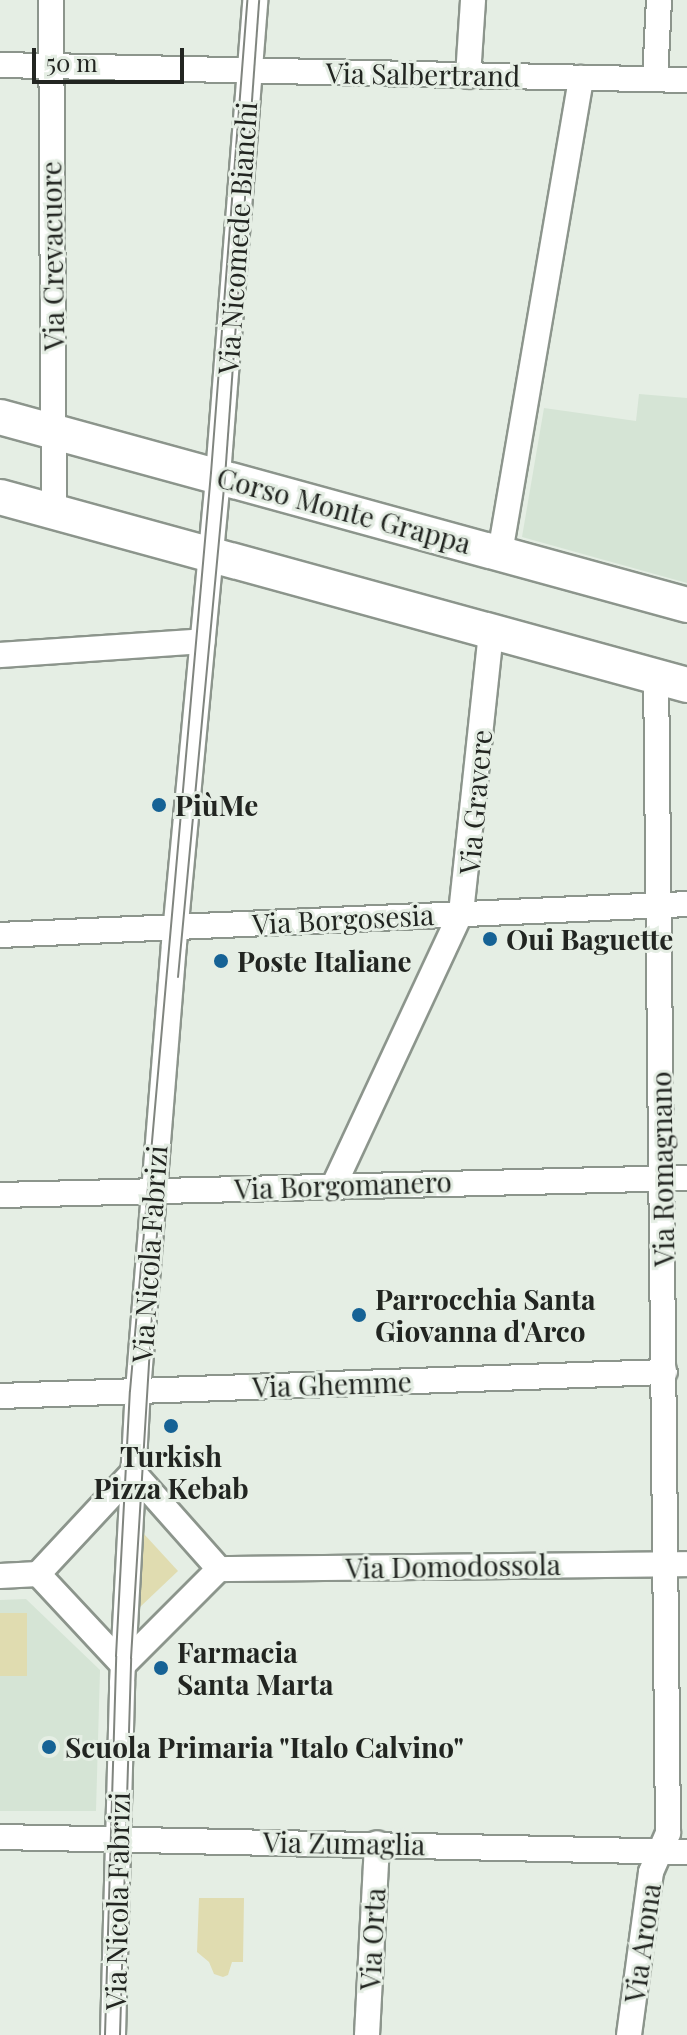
<!DOCTYPE html>
<html>
<head>
<meta charset="utf-8">
<style>
	body { margin:0 }
	#map { position:relative; width:687px; height:2035px; overflow:hidden; background:#e5eee4; font-family:"Playfair Display",serif }
	div>[style] { position:absolute }
	[style*='--x'] { left:calc(var(--x)*1px); top:calc(var(--y)*1px); width:calc(var(--w)*1px); rotate:calc(var(--a)*1deg) }
	.built>* { inset:0; background:#d5e4d5 }
	.green>* { inset:0; background:#e0dcb0 }
	.roads { filter:drop-shadow(2px 0 #8c958c) drop-shadow(-2px 0 #8c958c) drop-shadow(0 2px #8c958c) drop-shadow(0 -2px #8c958c) }
	.street>* { height:24px; margin:-12px; padding:0 12px; transform-origin:12px; border-radius:12px; background:#fff }
	.secondary>* { height:34px; margin:-17px; padding:0 17px; transform-origin:17px; border-radius:17px; background:#fff }
	.tram>* { height:2px; margin:-1px; padding:0 1px; transform-origin:1px; border-radius:1px; background:#80857f }
	.dots>* { width:22px; height:22px; translate:-50% -50%; box-sizing:border-box; border:4px solid #e5eee4; border-radius:50% }
	span { translate:-50% -50%; white-space:nowrap; text-align:center; line-height:1.15; -webkit-text-stroke:6px #e5eee4; paint-order:stroke }
	.street-label { font-size:28px; color:#222521 }
	.poi-label { font-size:28px; color:#222521; font-weight:700 }
	.left { translate:0 -50%; text-align:left }
	.scale { position:absolute; left:32px; top:48px; width:152px; height:36px; box-sizing:border-box; border:4px solid #222521; border-top:0; padding-left:10px; font-size:24px; line-height:28px; white-space:nowrap; color:#222521; -webkit-text-stroke:6px #e5eee4; paint-order:stroke }
</style>
</head>
<body>
<div id="map">
	<div class="built">
		<div style="clip-path:polygon(639px 394px,687px 398px,687px 583px,522px 537px,544px 408px,636px 421px)"></div>
		<div style="clip-path:polygon(26px 1599px,100px 1670px,96px 1811px,0 1811px,0 1600px)"></div>
	</div>
	<div class="green">
		<div style="clip-path:polygon(144px 1534px,178px 1571px,139px 1608px)"></div>
		<div style="clip-path:polygon(0 1613px,27px 1613px,27px 1676px,0 1676px)"></div>
		<div style="clip-path:polygon(199px 1898px,244px 1898px,243px 1962px,232px 1962px,228px 1975px,223px 1977px,214px 1974px,209px 1962px,197px 1952px)"></div>
	</div>
	<div class="roads">
		<div class="street">
			<div style="--x:51;--y:0;--w:511;--a:89.66"></div>
			<div style="--x:0;--y:65;--w:687;--a:1.25"></div>
			<div style="--x:468;--y:76;--w:76;--a:-86.2"></div>
			<div style="--x:655;--y:79;--w:79;--a:-87.1"></div>
			<div style="--x:500;--y:553;--w:482;--a:-80.3"></div>
			<div style="--x:0;--y:655;--w:203;--a:-3.9"></div>
			<div style="--x:0;--y:935;--w:688;--a:-2.58"></div>
			<div style="--x:334;--y:1185;--w:300;--a:-65"></div>
			<div style="--x:461;--y:913;--w:284;--a:-83.9"></div>
			<div style="--x:0;--y:1195;--w:687;--a:-1.42"></div>
			<div style="--x:0;--y:1396;--w:665;--a:-2.07"></div>
			<div style="--x:133;--y:1472;--w:130;--a:48.4"></div>
			<div style="--x:219;--y:1569;--w:136;--a:135"></div>
			<div style="--x:123;--y:1665;--w:125;--a:-133"></div>
			<div style="--x:38;--y:1574;--w:139;--a:-47"></div>
			<div style="--x:219;--y:1569;--w:468;--a:-0.6"></div>
			<div style="--x:0;--y:1576;--w:38;--a:-3"></div>
			<div style="--x:0;--y:1837;--w:687;--a:1.25"></div>
			<div style="--x:113;--y:2035;--w:352;--a:-88.5"></div>
			<div style="--x:122;--y:1683;--w:292;--a:-86.9"></div>
			<div style="--x:138;--y:1391;--w:448;--a:-85.4"></div>
			<div style="--x:174;--y:944;--w:471;--a:-84.6"></div>
			<div style="--x:218;--y:475;--w:476;--a:-85.5"></div>
			<div style="--x:367;--y:2035;--w:192;--a:-87"></div>
			<div style="--x:629;--y:2035;--w:164;--a:-82.3"></div>
			<div style="--x:651;--y:1872;--w:43;--a:-66.4"></div>
			<div style="--x:668;--y:1833;--w:1157;--a:-90.59"></div>
		</div>
		<div class="secondary">
			<div style="--x:0;--y:417;--w:712;--a:15.3"></div>
			<div style="--x:0;--y:497;--w:712;--a:15.3"></div>
		</div>
	</div>
	<div class="tram">
		<div style="--x:178;--y:977;--w:502;--a:-84.63"></div>
		<div style="--x:225;--y:477;--w:478;--a:-85.9"></div>
		<div style="--x:105;--y:2035;--w:379;--a:-88.3"></div>
		<div style="--x:116;--y:1656;--w:265;--a:-87"></div>
		<div style="--x:130;--y:1391;--w:922;--a:-84.96"></div>
		<div style="--x:211;--y:473;--w:474;--a:-85.6"></div>
		<div style="--x:120;--y:2035;--w:377;--a:-88.3"></div>
		<div style="--x:131;--y:1658;--w:447;--a:-86.5"></div>
	</div>
	<div class="dots">
		<div style="left:159px;top:805px;background:#166295"></div>
		<div style="left:490px;top:939px;background:#166295"></div>
		<div style="left:221px;top:961px;background:#166295"></div>
		<div style="left:359px;top:1315px;background:#166295"></div>
		<div style="left:171px;top:1426px;background:#166295"></div>
		<div style="left:161px;top:1668px;background:#166295"></div>
		<div style="left:49px;top:1747px;background:#166295"></div>
	</div>
	<div class="street-label">
		<span style="left:423px;top:74px;rotate:1deg">Via Salbertrand</span>
		<span style="left:237px;top:238px;rotate:-86deg">Via Nicomede Bianchi</span>
		<span style="left:52px;top:256px;rotate:-91deg">Via Crevacuore</span>
		<span style="left:344px;top:510px;rotate:15deg">Corso Monte Grappa</span>
		<span style="left:475px;top:802px;rotate:-85deg">Via Gravere</span>
		<span style="left:343px;top:919px;rotate:-3deg">Via Borgosesia</span>
		<span style="left:662px;top:1169px;rotate:-91deg">Via Romagnano</span>
		<span style="left:343px;top:1185px;rotate:-2deg">Via Borgomanero</span>
		<span style="left:149px;top:1254px;rotate:-86deg">Via Nicola Fabrizi</span>
		<span style="left:332px;top:1384px;rotate:-2deg">Via Ghemme</span>
		<span style="left:453px;top:1566px;rotate:-1deg">Via Domodossola</span>
		<span style="left:344px;top:1843px;rotate:1deg">Via Zumaglia</span>
		<span style="left:117px;top:1901px;rotate:-89deg">Via Nicola Fabrizi</span>
		<span style="left:372px;top:1939px;rotate:-87deg">Via Orta</span>
		<span style="left:642px;top:1943px;rotate:-82deg">Via Arona</span>
	</div>
	<div class="poi-label">
		<span class="left" style="left:175px;top:805px">PiùMe</span>
		<span class="left" style="left:506px;top:939px">Oui Baguette</span>
		<span class="left" style="left:237px;top:961px">Poste Italiane</span>
		<span class="left" style="left:375px;top:1315px">Parrocchia Santa<br>Giovanna d'Arco</span>
		<span style="left:171px;top:1472px">Turkish<br>Pizza Kebab</span>
		<span class="left" style="left:177px;top:1668px">Farmacia<br>Santa Marta</span>
		<span class="left" style="left:65px;top:1747px">Scuola Primaria "Italo Calvino"</span>
	</div>
	<div class="scale">50 m</div>
</div>
</body>
</html>
